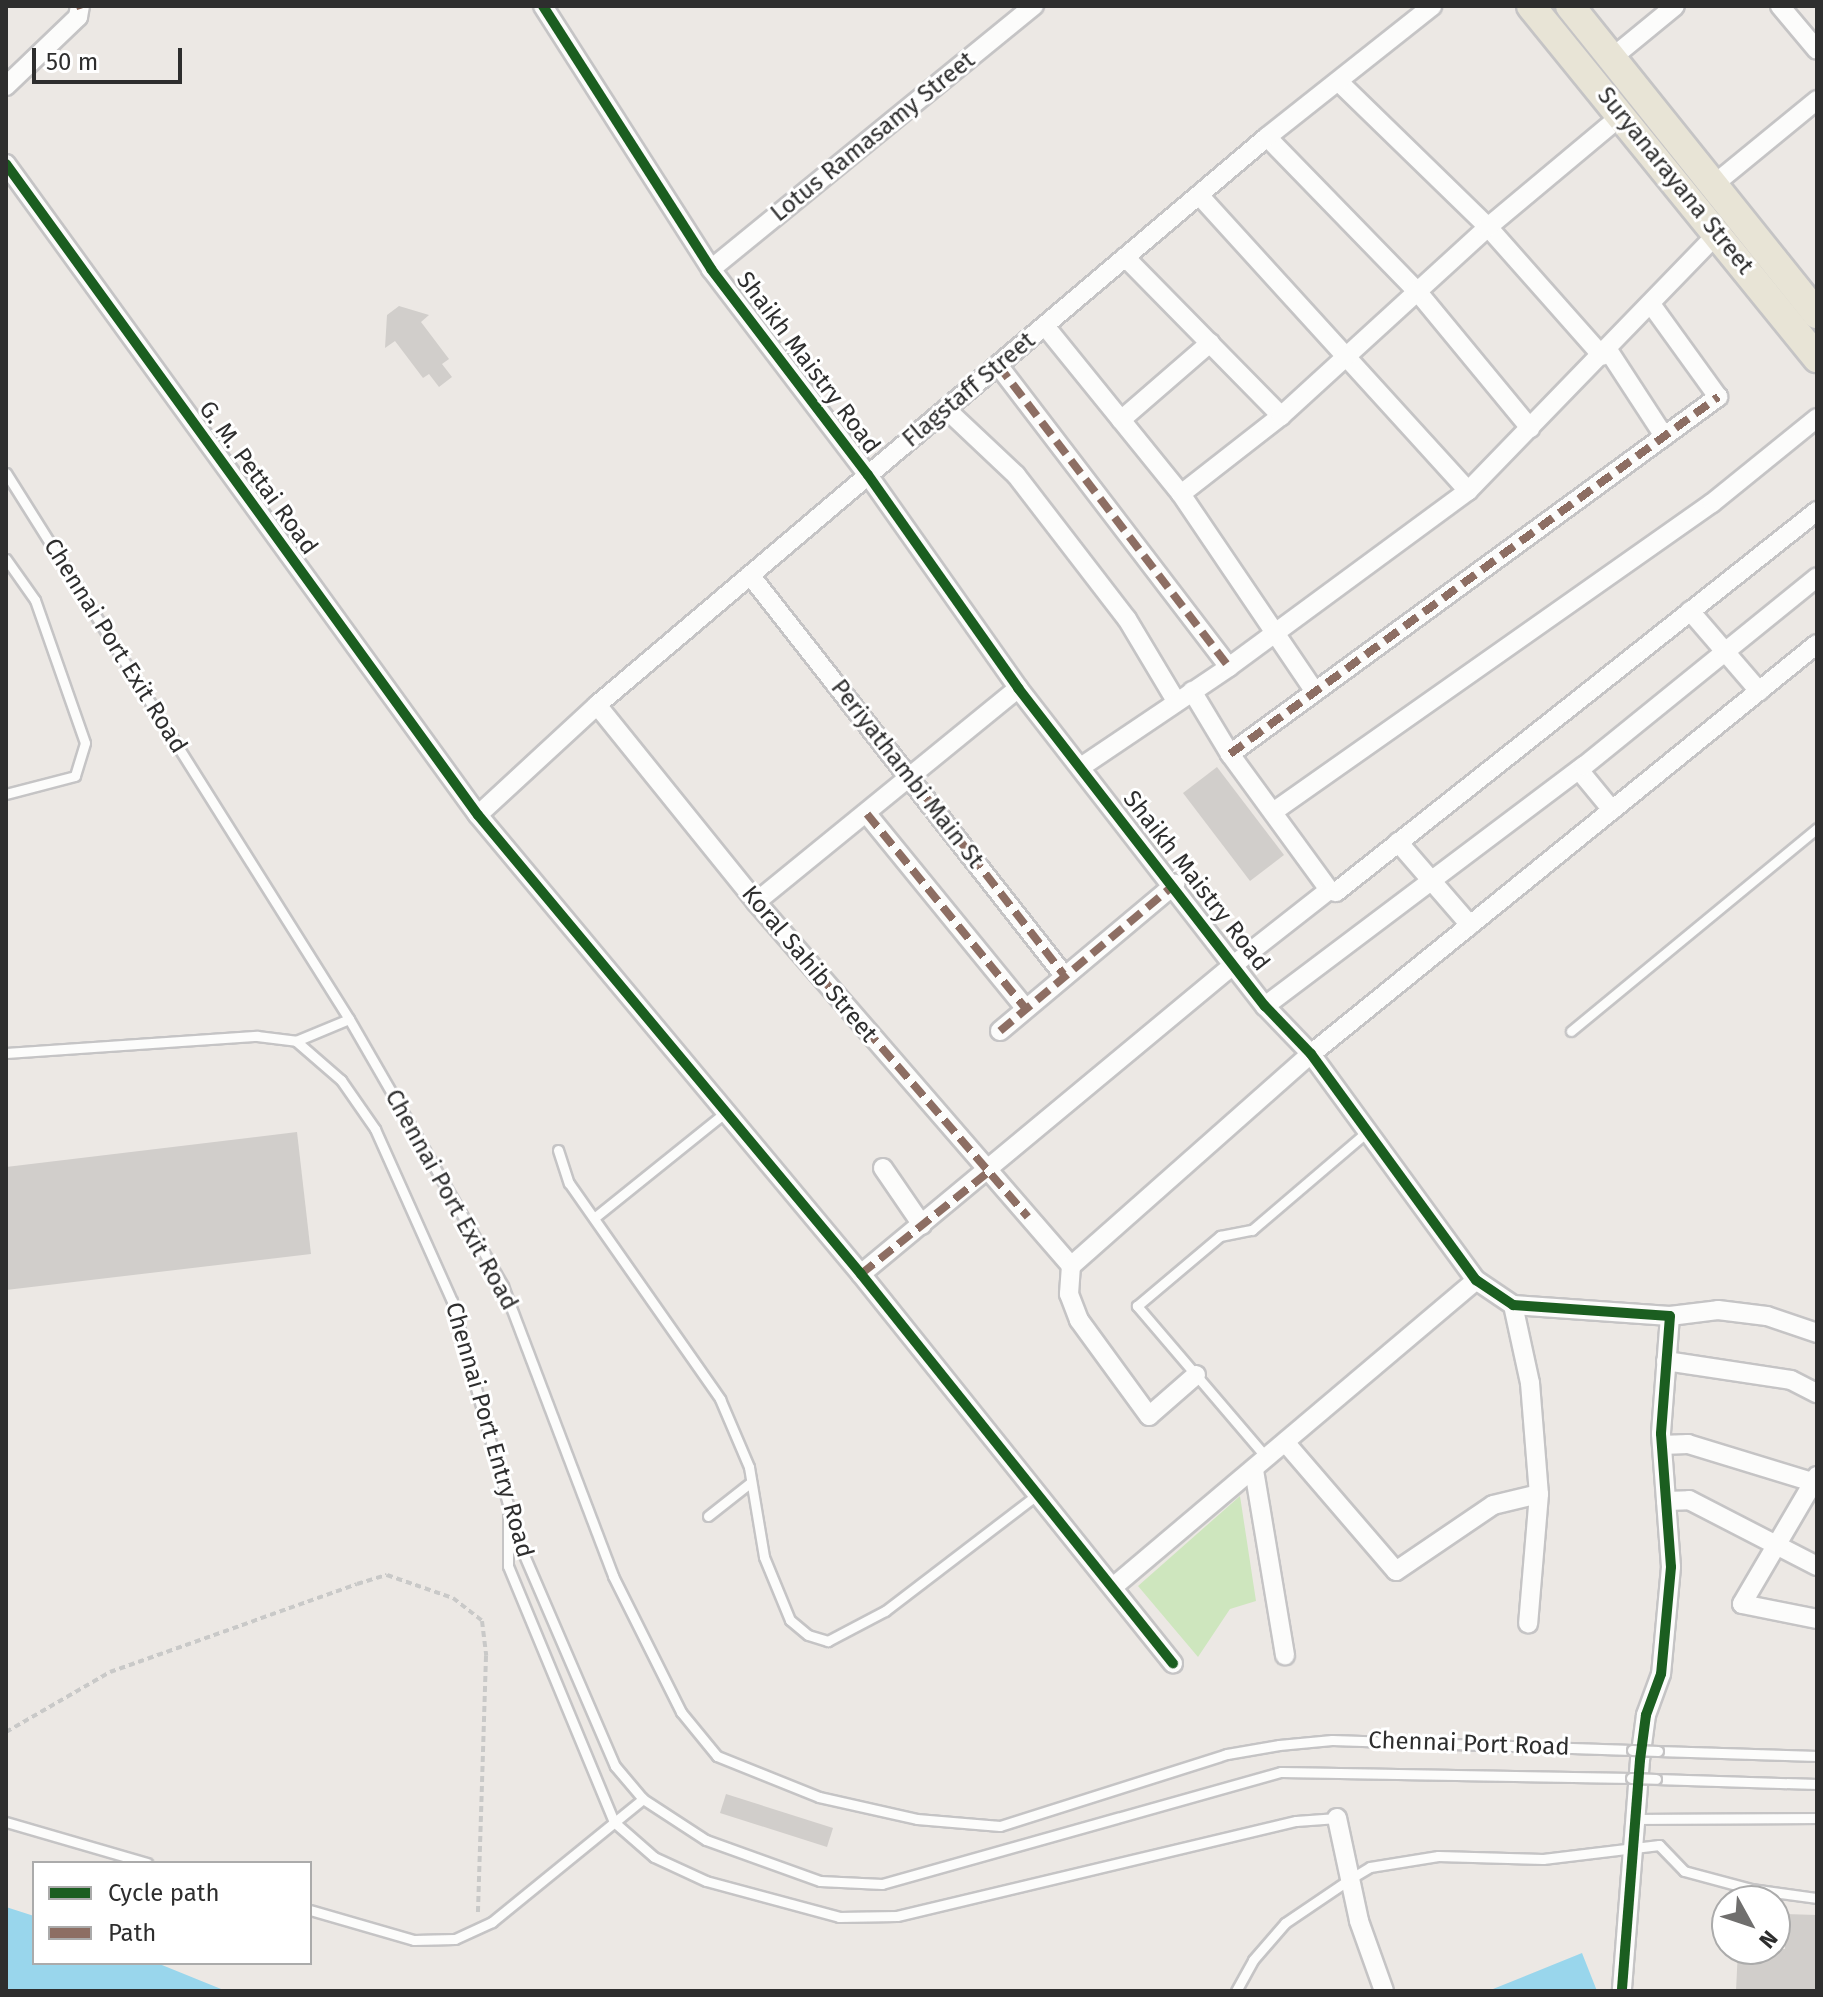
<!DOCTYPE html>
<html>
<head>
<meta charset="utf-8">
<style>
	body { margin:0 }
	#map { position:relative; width:1823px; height:1997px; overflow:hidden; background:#ece8e4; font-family:"Fira Sans",sans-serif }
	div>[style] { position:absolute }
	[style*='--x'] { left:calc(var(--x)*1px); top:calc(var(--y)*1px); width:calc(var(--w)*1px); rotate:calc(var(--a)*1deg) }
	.green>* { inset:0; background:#cee6be }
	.water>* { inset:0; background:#99d6ec }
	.building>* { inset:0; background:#d1cecb }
	.path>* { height:4px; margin-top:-2px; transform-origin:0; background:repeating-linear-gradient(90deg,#c9c9c8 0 6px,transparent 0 10px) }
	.roads { filter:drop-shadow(2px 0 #c5c4c5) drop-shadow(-2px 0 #c5c4c5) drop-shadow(0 2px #c5c4c5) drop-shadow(0 -2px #c5c4c5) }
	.service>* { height:9px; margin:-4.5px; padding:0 4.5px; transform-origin:4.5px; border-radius:4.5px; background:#fcfcfb }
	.minor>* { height:18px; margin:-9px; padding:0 9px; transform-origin:9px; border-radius:9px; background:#fcfcfb }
	.primary>* { height:28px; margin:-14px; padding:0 14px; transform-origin:14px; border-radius:14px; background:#e8e4d6 }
	.bridges { filter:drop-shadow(2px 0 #c5c4c5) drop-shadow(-2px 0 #c5c4c5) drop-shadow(0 2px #c5c4c5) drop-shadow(0 -2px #c5c4c5) }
	.service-bridge>* { height:9px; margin:-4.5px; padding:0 4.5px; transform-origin:4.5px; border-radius:4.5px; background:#fcfcfb }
	.quiet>* { height:8px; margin-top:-4px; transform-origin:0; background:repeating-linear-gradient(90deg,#8d6e63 0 16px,transparent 0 24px) }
	.cycleway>* { height:10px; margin:-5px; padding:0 5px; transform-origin:5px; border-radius:5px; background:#1b5e20 }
	span { translate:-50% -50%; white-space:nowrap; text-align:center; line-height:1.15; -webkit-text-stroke:6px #fff; paint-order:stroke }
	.street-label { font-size:24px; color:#2e2e2e }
	.frame { position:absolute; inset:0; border:8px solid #2e2e2e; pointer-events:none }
	.legend { position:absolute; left:32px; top:1861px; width:280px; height:104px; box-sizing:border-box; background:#fff; border:2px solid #ababab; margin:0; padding:10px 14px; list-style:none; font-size:24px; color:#2e2e2e }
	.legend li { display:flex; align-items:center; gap:16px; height:40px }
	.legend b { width:40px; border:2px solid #ababab }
	.north { position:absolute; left:1711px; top:1885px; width:80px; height:80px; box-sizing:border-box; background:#fff; border:2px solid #ababab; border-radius:50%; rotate:130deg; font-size:22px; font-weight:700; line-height:32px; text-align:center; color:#2e2e2e }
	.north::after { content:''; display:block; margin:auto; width:28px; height:36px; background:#706f6e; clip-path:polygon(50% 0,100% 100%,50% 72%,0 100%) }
	.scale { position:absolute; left:32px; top:48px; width:150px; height:36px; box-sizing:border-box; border:4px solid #2e2e2e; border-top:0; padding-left:10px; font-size:24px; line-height:28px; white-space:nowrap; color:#2e2e2e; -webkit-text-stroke:6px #fff; paint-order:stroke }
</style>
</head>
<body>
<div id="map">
	<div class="green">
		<div style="clip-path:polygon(1240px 1496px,1256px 1601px,1230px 1609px,1198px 1657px,1138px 1586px)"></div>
	</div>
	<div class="water">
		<div style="clip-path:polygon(6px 1907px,34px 1916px,34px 1963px,157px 1963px,226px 1991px,6px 1991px)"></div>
		<div style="clip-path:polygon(1582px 1953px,1597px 1991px,1488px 1991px,1498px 1987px)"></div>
	</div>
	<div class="building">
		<div style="clip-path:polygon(399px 306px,429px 315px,421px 322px,449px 359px,442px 364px,452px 377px,439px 387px,429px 374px,423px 378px,395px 341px,385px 348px,387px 315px)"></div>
		<div style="clip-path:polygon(1217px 767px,1284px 855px,1250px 881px,1183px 793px)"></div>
		<div style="clip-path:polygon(297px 1132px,311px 1254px,6px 1290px,6px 1167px)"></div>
		<div style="clip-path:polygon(726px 1794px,833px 1828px,827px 1847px,720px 1813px)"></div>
		<div style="clip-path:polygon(1785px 1914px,1817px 1915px,1817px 1991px,1736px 1991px,1738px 1949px,1785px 1949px)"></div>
	</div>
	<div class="path">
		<div style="--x:6;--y:1732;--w:120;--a:-30"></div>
		<div style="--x:110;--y:1672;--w:262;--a:-19.6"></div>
		<div style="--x:357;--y:1584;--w:31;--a:-17"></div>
		<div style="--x:387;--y:1575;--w:70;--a:19.2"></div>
		<div style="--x:453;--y:1598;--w:37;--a:38"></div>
		<div style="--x:482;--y:1621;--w:35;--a:83"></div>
		<div style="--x:486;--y:1656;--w:257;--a:91.8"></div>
	</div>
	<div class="roads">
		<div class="service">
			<div style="--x:6;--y:473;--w:645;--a:57.86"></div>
			<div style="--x:349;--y:1019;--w:308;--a:60"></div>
			<div style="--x:503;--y:1286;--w:310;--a:69.2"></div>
			<div style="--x:613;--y:1576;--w:152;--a:63.4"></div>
			<div style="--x:681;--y:1712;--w:57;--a:50.7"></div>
			<div style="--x:717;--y:1756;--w:110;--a:21.9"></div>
			<div style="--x:819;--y:1797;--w:100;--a:12.7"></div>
			<div style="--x:917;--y:1819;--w:83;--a:4.8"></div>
			<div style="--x:1000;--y:1826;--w:238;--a:-17.6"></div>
			<div style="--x:1227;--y:1754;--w:53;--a:-9.8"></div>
			<div style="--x:1279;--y:1745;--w:53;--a:-5.4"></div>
			<div style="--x:1332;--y:1740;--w:300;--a:1.9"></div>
			<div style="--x:6;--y:559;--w:50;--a:54.7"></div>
			<div style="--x:35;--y:600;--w:151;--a:70.7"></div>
			<div style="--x:85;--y:743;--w:34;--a:107"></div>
			<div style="--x:75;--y:776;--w:71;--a:165.4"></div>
			<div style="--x:1571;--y:1031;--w:319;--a:-39.5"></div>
			<div style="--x:296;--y:1041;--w:57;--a:-22.5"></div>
			<div style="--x:6;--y:1053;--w:252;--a:-3.9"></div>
			<div style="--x:257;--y:1036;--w:39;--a:7"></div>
			<div style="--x:296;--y:1041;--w:60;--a:40.9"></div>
			<div style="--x:341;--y:1080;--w:60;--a:55.2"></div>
			<div style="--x:375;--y:1129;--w:188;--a:65.9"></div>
			<div style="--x:452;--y:1301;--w:249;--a:74.6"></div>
			<div style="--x:518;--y:1541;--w:245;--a:66.7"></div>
			<div style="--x:615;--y:1766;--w:43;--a:49.7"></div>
			<div style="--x:643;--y:1799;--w:75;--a:33.1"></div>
			<div style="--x:706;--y:1840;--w:121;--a:19.8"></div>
			<div style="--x:820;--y:1881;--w:62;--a:2.8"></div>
			<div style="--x:882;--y:1884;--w:414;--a:-15.7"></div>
			<div style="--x:1281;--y:1772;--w:350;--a:1"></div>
			<div style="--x:558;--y:1150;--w:35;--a:72"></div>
			<div style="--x:569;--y:1183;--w:264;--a:55"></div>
			<div style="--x:720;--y:1399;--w:74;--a:66.9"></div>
			<div style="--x:749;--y:1467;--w:91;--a:80.5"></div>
			<div style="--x:764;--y:1557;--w:68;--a:67.6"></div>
			<div style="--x:790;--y:1620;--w:23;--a:40"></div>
			<div style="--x:808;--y:1635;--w:21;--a:17"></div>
			<div style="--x:828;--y:1641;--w:64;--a:-27.8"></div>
			<div style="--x:885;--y:1611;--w:193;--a:-37.4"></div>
			<div style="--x:594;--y:1218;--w:169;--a:-38.8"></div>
			<div style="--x:1266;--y:1457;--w:199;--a:-130.5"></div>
			<div style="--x:1137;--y:1306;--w:109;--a:-40.1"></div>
			<div style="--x:1220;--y:1236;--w:33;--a:-11"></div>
			<div style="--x:1252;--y:1230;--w:153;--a:-40.5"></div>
			<div style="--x:508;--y:1516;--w:50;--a:90"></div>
			<div style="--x:508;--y:1566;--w:277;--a:67.5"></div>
			<div style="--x:614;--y:1822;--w:53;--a:41.2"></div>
			<div style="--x:654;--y:1857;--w:57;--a:24.8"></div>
			<div style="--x:706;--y:1881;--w:138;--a:15.1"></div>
			<div style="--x:839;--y:1917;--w:58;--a:-1"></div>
			<div style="--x:897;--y:1916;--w:410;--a:-13.4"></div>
			<div style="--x:1296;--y:1821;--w:41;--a:-4.2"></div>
			<div style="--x:708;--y:1516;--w:55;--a:-38.3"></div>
			<div style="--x:1658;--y:1751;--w:159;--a:1.8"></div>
			<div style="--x:1656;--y:1779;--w:161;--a:1.8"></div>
			<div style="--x:1635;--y:1819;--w:182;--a:-0.3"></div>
			<div style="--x:6;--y:1822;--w:147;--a:16.2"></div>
			<div style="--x:310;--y:1910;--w:108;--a:16.1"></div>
			<div style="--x:414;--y:1940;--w:41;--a:-1.4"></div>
			<div style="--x:455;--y:1939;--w:41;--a:-24.7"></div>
			<div style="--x:492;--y:1922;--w:195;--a:-39.2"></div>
			<div style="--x:1236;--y:1991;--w:35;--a:-61"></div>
			<div style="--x:1253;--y:1960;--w:49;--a:-49.1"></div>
			<div style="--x:1285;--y:1923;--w:78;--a:-34.1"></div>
			<div style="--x:1350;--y:1879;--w:23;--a:-31"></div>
			<div style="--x:1370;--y:1867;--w:69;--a:-9.2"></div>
			<div style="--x:1438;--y:1856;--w:105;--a:1.6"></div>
			<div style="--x:1543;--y:1859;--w:117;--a:-6.9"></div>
			<div style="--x:1659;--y:1845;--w:36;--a:46"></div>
			<div style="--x:1684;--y:1871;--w:69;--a:15"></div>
			<div style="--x:1751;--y:1889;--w:67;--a:7.8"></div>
		</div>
		<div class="minor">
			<div style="--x:543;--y:6;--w:312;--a:57.4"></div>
			<div style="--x:711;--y:269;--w:259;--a:52.7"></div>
			<div style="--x:868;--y:475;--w:261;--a:54.8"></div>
			<div style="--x:1018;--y:688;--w:403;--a:52.2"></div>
			<div style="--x:1265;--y:1006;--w:66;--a:46.2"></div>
			<div style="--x:1311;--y:1054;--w:280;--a:53.9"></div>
			<div style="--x:1476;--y:1280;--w:45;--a:34"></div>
			<div style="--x:1513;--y:1305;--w:157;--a:4"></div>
			<div style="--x:1670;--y:1316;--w:118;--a:94.4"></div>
			<div style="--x:1661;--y:1434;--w:133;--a:85.7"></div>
			<div style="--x:1671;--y:1567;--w:107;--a:95.3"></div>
			<div style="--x:1661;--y:1674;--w:44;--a:110.1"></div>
			<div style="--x:1646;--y:1715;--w:45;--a:97.6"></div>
			<div style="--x:1640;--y:1760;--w:232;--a:94.5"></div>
			<div style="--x:1780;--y:6;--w:57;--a:49.9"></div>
			<div style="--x:1613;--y:57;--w:80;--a:-39.4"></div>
			<div style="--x:1340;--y:83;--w:206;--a:44.2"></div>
			<div style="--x:1488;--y:227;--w:172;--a:48.5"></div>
			<div style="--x:6;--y:86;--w:100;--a:-43.8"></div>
			<div style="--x:78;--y:17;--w:11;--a:-80"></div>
			<div style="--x:1267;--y:137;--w:215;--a:45.8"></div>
			<div style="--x:1417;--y:291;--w:178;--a:50.5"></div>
			<div style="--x:6;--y:164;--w:804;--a:54.06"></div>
			<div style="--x:478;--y:815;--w:598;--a:50.16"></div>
			<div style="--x:861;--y:1274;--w:499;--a:51.3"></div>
			<div style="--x:1712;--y:186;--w:136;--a:-39.3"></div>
			<div style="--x:1199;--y:195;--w:400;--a:47.7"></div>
			<div style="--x:1125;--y:257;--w:223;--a:45.5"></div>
			<div style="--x:711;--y:269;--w:417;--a:-39.2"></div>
			<div style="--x:1045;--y:326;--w:216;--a:51"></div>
			<div style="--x:1181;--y:494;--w:239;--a:55.9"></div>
			<div style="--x:1608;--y:350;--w:103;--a:56.9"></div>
			<div style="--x:998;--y:365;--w:380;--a:52.6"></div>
			<div style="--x:946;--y:409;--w:96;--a:43.3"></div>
			<div style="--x:1016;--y:475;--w:182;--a:52.4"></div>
			<div style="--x:1127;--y:619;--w:96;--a:59.1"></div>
			<div style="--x:1121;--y:420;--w:118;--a:-40.9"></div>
			<div style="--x:1181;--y:494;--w:127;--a:-38"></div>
			<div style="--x:1281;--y:416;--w:280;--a:-42.4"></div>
			<div style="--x:1488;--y:227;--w:175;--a:-39.9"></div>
			<div style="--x:750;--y:575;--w:507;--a:51.89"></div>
			<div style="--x:1690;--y:611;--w:106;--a:49.2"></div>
			<div style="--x:1192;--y:691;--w:74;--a:58.9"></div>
			<div style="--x:1230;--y:754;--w:168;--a:53.9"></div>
			<div style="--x:597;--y:705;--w:253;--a:51.1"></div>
			<div style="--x:756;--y:902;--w:481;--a:49.1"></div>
			<div style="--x:1230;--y:754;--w:605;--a:-36.19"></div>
			<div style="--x:1718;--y:397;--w:115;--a:-125.8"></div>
			<div style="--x:1081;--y:767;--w:179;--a:-34"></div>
			<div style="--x:1229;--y:667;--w:297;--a:-36.4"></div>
			<div style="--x:1468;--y:491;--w:359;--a:-45.9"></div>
			<div style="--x:1579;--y:770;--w:52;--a:50.5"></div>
			<div style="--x:1273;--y:812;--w:537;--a:-35.14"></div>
			<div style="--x:1712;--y:503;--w:135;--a:-39"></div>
			<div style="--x:867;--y:814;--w:250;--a:50.8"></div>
			<div style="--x:478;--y:815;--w:162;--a:-42.7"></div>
			<div style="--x:597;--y:705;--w:878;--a:-40.29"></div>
			<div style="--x:1267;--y:137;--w:211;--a:-38.4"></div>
			<div style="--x:1398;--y:842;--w:110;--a:49.1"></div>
			<div style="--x:756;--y:902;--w:338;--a:-39.2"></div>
			<div style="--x:1265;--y:1006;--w:399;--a:-37"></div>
			<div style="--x:1584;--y:766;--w:300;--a:-39"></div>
			<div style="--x:1000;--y:1031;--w:229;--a:-40"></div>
			<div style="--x:883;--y:1168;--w:69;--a:55.6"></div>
			<div style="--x:861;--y:1274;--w:487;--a:-39.7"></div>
			<div style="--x:1236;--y:963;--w:118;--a:-38.1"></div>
			<div style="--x:1329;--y:890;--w:7;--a:16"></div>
			<div style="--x:1336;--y:892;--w:614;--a:-38.38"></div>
			<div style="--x:1513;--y:1305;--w:80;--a:77.7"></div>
			<div style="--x:1530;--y:1383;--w:111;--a:85.4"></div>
			<div style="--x:1539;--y:1494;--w:130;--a:94.8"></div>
			<div style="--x:1670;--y:1316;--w:48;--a:-7.1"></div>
			<div style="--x:1718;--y:1310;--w:49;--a:7"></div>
			<div style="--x:1767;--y:1316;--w:53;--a:18.8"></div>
			<div style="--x:1666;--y:1361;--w:126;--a:8.6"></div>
			<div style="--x:1791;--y:1380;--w:29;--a:27"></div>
			<div style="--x:1196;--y:1375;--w:62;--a:138.9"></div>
			<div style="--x:1149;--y:1416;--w:119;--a:-126.1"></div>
			<div style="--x:1079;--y:1320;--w:28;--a:-111"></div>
			<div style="--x:1069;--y:1294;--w:28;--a:-86"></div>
			<div style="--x:1071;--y:1266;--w:320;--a:-41.5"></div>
			<div style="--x:1311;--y:1054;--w:651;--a:-39.02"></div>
			<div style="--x:1285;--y:1442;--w:170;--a:49.3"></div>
			<div style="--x:1396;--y:1571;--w:117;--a:-34.2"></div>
			<div style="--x:1493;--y:1505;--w:47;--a:-13.4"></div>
			<div style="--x:1662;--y:1445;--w:26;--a:-2"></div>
			<div style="--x:1688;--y:1444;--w:130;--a:17"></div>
			<div style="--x:1254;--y:1470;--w:188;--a:80.5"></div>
			<div style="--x:1817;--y:1476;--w:148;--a:120.4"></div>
			<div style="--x:1742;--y:1604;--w:76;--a:11.3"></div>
			<div style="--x:1666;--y:1501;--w:23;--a:-2"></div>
			<div style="--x:1689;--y:1500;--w:144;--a:27.3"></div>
			<div style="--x:1113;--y:1587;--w:475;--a:-40.2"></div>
			<div style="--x:1337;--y:1818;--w:105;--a:77.9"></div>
			<div style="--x:1359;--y:1921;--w:74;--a:70.3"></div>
		</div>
		<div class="primary">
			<div style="--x:1531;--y:6;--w:454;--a:50.9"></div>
			<div style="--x:1570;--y:6;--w:395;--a:51.3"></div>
		</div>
	</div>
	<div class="bridges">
		<div class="service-bridge">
			<div style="--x:1632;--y:1750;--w:26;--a:2"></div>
			<div style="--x:1631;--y:1778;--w:25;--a:2"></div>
		</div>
	</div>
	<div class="quiet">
		<div style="--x:80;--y:6;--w:3;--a:72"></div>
		<div style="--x:998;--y:365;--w:380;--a:52.6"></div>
		<div style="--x:1230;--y:754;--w:605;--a:-36.19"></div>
		<div style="--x:912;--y:779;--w:247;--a:52.2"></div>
		<div style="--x:867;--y:814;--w:250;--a:50.8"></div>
		<div style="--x:756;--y:902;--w:416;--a:49.2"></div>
		<div style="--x:1000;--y:1031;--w:229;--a:-40"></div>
		<div style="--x:861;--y:1274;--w:161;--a:-38.7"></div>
	</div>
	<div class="cycleway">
		<div style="--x:543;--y:6;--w:312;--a:57.4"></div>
		<div style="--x:711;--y:269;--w:259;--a:52.7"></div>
		<div style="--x:868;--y:475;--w:261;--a:54.8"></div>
		<div style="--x:1018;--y:688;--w:403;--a:52.2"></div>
		<div style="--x:1265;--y:1006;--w:66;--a:46.2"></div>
		<div style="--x:1311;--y:1054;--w:280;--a:53.9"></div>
		<div style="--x:1476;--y:1280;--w:45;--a:34"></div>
		<div style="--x:1513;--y:1305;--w:157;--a:4"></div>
		<div style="--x:1670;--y:1316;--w:118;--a:94.4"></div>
		<div style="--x:1661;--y:1434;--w:133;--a:85.7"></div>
		<div style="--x:1671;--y:1567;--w:107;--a:95.3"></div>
		<div style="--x:1661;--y:1674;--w:44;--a:110.1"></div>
		<div style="--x:1646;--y:1715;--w:45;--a:97.6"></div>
		<div style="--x:1640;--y:1760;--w:232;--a:94.5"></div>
		<div style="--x:6;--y:164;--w:804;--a:54.06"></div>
		<div style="--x:478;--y:815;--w:598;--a:50.16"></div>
		<div style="--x:861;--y:1274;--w:499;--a:51.3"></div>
	</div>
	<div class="street-label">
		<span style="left:873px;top:137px;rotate:-39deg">Lotus Ramasamy Street</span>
		<span style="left:1675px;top:181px;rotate:51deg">Suryanarayana Street</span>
		<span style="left:808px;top:363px;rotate:53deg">Shaikh Maistry Road</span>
		<span style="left:969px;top:390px;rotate:-40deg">Flagstaff Street</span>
		<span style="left:258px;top:478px;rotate:54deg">G. M. Pettai Road</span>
		<span style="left:115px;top:646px;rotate:58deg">Chennai Port Exit Road</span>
		<span style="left:907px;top:774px;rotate:52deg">Periyathambi Main St</span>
		<span style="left:1196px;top:881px;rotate:52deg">Shaikh Maistry Road</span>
		<span style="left:809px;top:964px;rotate:50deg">Koral Sahib Street</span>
		<span style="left:451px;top:1200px;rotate:61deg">Chennai Port Exit Road</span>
		<span style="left:489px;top:1430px;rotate:74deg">Chennai Port Entry Road</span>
		<span style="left:1469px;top:1744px;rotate:2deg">Chennai Port Road</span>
	</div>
	<div class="frame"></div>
	<ul class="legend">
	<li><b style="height:10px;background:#1b5e20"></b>Cycle path</li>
	<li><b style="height:10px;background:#8d6e63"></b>Path</li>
	</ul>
	<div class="north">N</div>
	<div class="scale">50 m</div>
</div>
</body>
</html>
